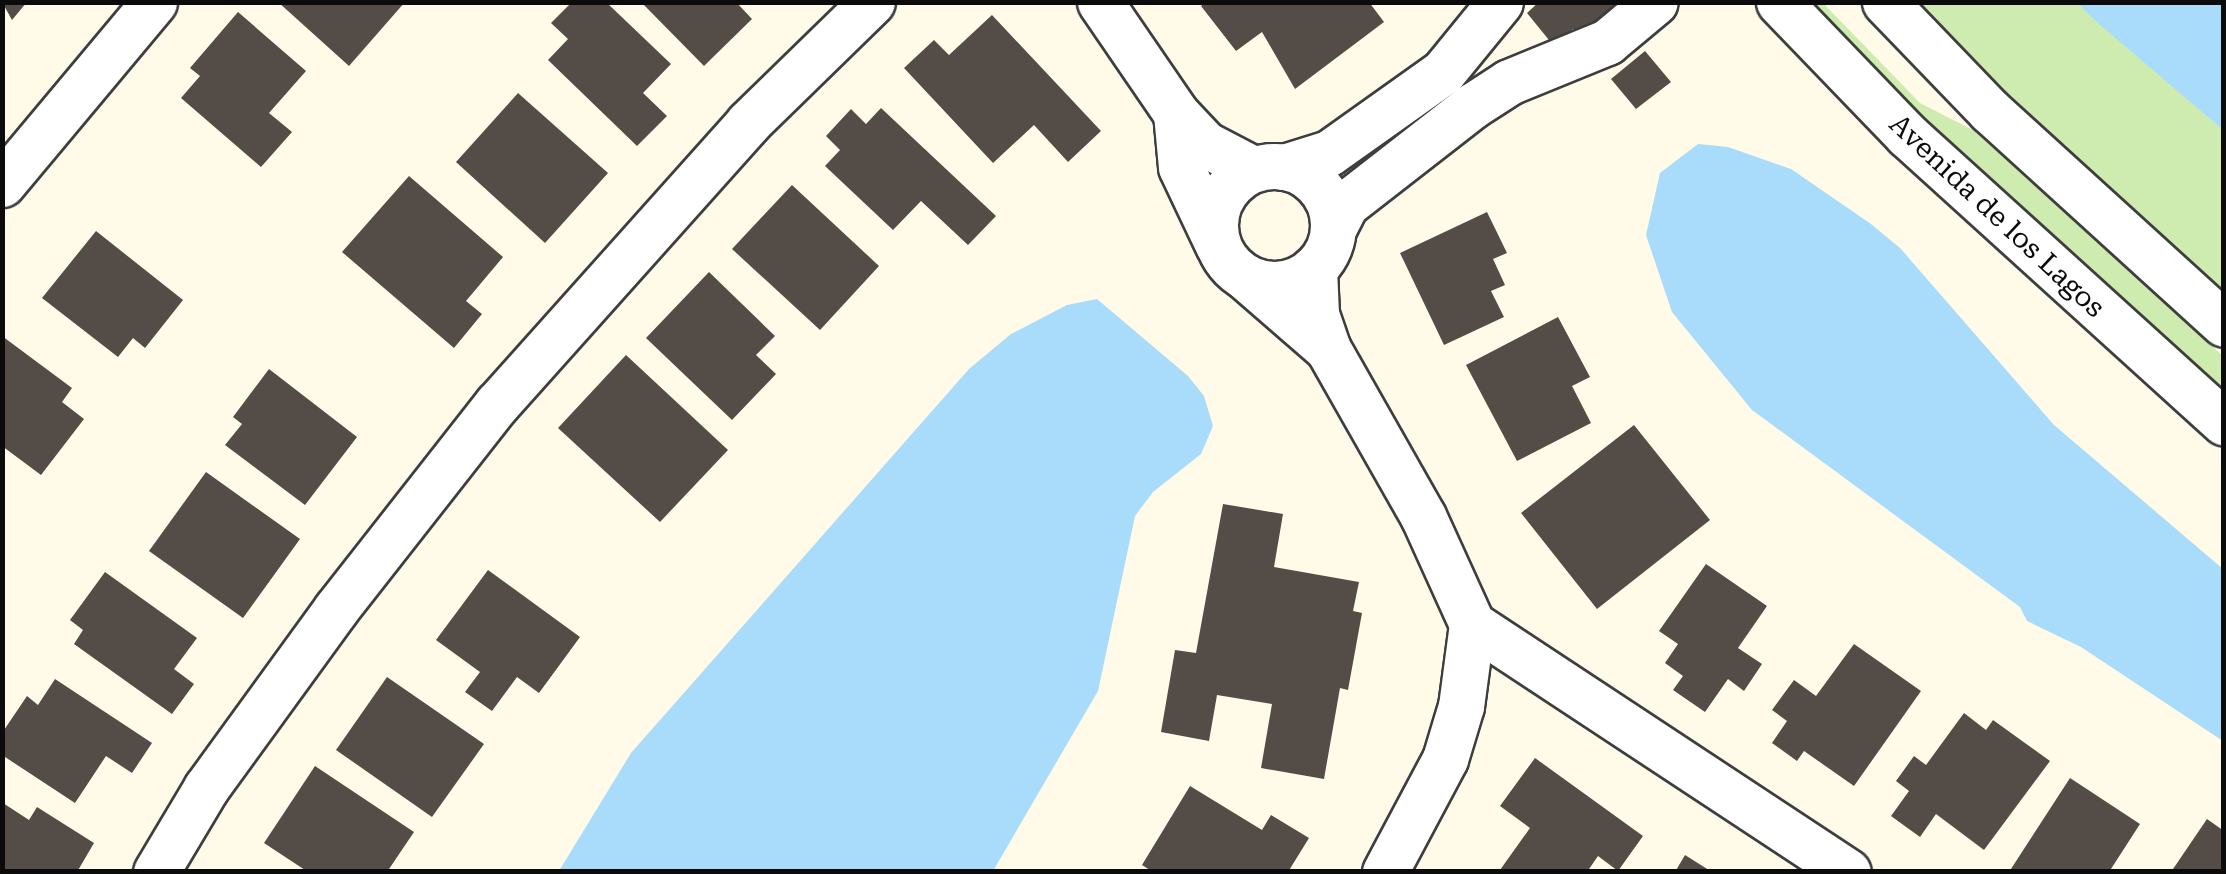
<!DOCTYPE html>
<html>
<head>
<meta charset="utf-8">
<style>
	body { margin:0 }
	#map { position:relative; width:2226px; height:874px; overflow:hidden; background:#fffbe8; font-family:"Roboto Serif",serif }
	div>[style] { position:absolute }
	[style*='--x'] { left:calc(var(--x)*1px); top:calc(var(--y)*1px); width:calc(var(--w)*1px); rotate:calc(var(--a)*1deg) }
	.green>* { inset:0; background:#ceebb0 }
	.water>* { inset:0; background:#a9dbfa }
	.building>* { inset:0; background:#544c46 }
	.roads { filter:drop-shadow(2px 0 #3e3e3e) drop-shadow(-2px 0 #3e3e3e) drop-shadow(0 2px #3e3e3e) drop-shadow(0 -2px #3e3e3e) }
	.minor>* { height:45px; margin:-22.5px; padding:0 22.5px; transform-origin:22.5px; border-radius:22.5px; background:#fff }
	.minor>.ring { margin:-22.5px; padding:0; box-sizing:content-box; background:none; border:45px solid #fff; border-radius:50% }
	span { translate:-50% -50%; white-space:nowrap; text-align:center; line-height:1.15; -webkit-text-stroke:10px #fff; paint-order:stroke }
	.street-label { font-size:28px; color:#0b0b0b }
	.frame { position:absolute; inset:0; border:5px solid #0b0b0b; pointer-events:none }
</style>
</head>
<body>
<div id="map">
	<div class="green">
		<div style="clip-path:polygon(1806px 3px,1823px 3px,1920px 103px,1973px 130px,2223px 356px,2223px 398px,1937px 145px)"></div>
		<div style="clip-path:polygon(1920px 3px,2077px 3px,2223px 130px,2223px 294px,1987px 75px)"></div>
	</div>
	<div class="water">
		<div style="clip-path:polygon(2077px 3px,2223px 3px,2223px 130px,2099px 24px)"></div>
		<div style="clip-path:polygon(1698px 144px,1728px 147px,1791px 169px,1871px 224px,1900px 248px,2054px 425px,2223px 569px,2223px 741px,2081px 647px,2027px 621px,2020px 607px,1752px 410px,1672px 312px,1646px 235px,1660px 173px)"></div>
		<div style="clip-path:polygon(1097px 299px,1188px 376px,1204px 396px,1213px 426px,1201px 454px,1153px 492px,1135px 516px,1098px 691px,993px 871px,559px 871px,631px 753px,969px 369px,1011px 334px,1067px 305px)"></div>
	</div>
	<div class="building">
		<div style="clip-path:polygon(2px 2px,27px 2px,12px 20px)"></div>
		<div style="clip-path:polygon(278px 2px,405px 2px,349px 66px)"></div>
		<div style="clip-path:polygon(572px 2px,606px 2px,671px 64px,643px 93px,667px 116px,637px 146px,548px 60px,568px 39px,551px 23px)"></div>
		<div style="clip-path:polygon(641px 2px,736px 2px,752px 19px,704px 66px)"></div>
		<div style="clip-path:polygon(1206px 2px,1369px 2px,1384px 22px,1295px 89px,1262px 32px,1236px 51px,1201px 6px)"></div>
		<div style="clip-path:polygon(1539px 2px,1618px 2px,1637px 26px,1597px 59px,1573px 29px,1553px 45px,1527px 13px)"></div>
		<div style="clip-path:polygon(238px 12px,306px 71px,269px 113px,292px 132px,261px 167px,181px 98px,200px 76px,190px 68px)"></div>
		<div style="clip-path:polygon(992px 15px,1101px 131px,1068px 162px,1034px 125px,993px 163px,904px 68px,934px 40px,949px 55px)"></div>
		<div style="clip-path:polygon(1645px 51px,1671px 82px,1636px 109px,1611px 79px)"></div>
		<div style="clip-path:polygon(518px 93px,608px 173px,545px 243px,456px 162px)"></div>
		<div style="clip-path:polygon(881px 108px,996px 216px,968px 245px,921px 201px,893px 230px,825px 166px,840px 150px,826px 136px,851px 109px,866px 124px)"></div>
		<div style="clip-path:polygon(409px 176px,503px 257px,466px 301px,482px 314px,454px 348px,342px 252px)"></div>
		<div style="clip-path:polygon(792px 185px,879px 266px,820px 330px,732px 249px)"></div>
		<div style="clip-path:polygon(1487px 212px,1507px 253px,1493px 259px,1505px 285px,1491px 291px,1504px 317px,1444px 345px,1400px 253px)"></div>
		<div style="clip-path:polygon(96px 231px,183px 300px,145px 348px,133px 338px,118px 357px,42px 298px)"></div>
		<div style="clip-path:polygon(709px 272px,775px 336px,756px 355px,776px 374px,732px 420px,646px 338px)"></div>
		<div style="clip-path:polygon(1558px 317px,1590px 377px,1572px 386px,1591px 423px,1517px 461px,1466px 365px)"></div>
		<div style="clip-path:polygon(2px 336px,72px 388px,62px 402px,84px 419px,41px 475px,2px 446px)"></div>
		<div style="clip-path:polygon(626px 355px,728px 450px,660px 522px,558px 428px)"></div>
		<div style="clip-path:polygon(269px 369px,357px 437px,305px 505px,225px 445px,242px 424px,233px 417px)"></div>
		<div style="clip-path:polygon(1634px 425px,1710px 520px,1597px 609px,1521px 513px)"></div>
		<div style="clip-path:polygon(206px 472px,300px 539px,243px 618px,149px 551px)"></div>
		<div style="clip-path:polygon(1223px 504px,1283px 514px,1274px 567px,1359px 582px,1353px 611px,1362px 613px,1348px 690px,1340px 688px,1324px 779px,1261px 768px,1272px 704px,1217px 695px,1209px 741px,1161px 732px,1175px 650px,1196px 653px)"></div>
		<div style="clip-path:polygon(1706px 564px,1767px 606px,1738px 648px,1762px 664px,1744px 691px,1728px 679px,1705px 712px,1673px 690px,1683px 676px,1665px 663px,1678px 644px,1659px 631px)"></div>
		<div style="clip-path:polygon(488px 570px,580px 637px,539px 693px,517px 677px,492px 711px,465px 692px,480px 672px,436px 640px)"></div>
		<div style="clip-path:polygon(105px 572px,197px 638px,174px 669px,194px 684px,172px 714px,74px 644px,83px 630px,70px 620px)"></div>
		<div style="clip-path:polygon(1854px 644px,1921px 691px,1854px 786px,1804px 751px,1797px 761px,1772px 743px,1787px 721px,1772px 710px,1794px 680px,1816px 696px)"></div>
		<div style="clip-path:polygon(387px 677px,484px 744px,432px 817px,336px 750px)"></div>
		<div style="clip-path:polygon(55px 679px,152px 743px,132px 773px,106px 756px,75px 803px,2px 755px,2px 733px,27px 696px,38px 705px)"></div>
		<div style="clip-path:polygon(1964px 713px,1986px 730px,1993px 720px,2050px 761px,1984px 850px,1936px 814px,1920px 837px,1891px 816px,1909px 791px,1896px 781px,1914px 756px,1926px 765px)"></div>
		<div style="clip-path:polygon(1535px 758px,1643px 836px,1618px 871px,1598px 856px,1587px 872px,1500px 870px,1530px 828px,1500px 806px)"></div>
		<div style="clip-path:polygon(315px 766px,414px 832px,387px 872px,308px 872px,264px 843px)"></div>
		<div style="clip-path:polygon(2070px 778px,2140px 824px,2109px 872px,2009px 872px)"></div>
		<div style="clip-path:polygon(1190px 786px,1262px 830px,1271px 815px,1309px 838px,1288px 872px,1153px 872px,1142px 865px)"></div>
		<div style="clip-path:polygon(3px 803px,29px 820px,37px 807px,94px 843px,77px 872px,3px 872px)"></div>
		<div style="clip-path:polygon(2207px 819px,2224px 831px,2224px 872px,2171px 872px)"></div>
		<div style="clip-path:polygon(1685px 855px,1712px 872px,1675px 872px)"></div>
	</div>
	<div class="roads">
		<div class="minor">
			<div style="--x:1100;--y:2;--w:135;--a:55.6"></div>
			<div style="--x:1779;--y:2;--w:185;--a:46.1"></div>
			<div style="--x:1907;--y:135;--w:428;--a:42.2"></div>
			<div style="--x:1885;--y:2;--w:151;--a:46.1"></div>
			<div style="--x:1990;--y:111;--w:316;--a:42.3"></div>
			<div class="ring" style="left:1215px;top:166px;width:73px;height:73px"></div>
			<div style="--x:1284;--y:167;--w:47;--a:-17.3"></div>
			<div style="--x:1329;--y:153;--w:140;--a:-35.4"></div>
			<div style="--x:1443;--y:72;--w:90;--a:-50.8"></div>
			<div style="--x:2;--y:184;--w:237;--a:-50.1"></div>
			<div style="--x:1333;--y:229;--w:28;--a:-63"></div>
			<div style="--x:1346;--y:204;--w:160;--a:-37.9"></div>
			<div style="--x:1472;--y:106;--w:44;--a:-33"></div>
			<div style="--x:1509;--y:82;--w:106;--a:-22.2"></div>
			<div style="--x:1607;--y:42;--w:62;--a:-39.8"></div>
			<div style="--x:1218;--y:245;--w:86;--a:-115.4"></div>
			<div style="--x:1181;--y:167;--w:54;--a:-95.3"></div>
			<div style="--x:1176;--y:113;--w:42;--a:46.9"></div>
			<div style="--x:1205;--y:144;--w:54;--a:27.5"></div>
			<div style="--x:1244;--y:276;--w:111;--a:41"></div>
			<div style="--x:1328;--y:349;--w:37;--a:-109"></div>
			<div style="--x:1316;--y:314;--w:46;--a:-92.5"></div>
			<div style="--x:1328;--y:349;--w:192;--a:60.4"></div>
			<div style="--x:1423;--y:516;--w:119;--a:65.6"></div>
			<div style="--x:1472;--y:624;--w:83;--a:97.6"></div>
			<div style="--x:1461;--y:706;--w:55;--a:106.8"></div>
			<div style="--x:1445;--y:759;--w:128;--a:118"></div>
			<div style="--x:1472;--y:624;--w:450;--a:33.4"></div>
			<div style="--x:156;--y:872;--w:98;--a:-59.2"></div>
			<div style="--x:206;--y:788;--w:221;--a:-54"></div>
			<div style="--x:336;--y:609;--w:261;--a:-51.9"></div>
			<div style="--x:497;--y:404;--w:377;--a:-48.2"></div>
			<div style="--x:748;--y:123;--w:173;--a:-44.3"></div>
		</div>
	</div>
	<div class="street-label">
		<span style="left:1997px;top:216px;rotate:43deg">Avenida de los Lagos</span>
	</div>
	<div class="frame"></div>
</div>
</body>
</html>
